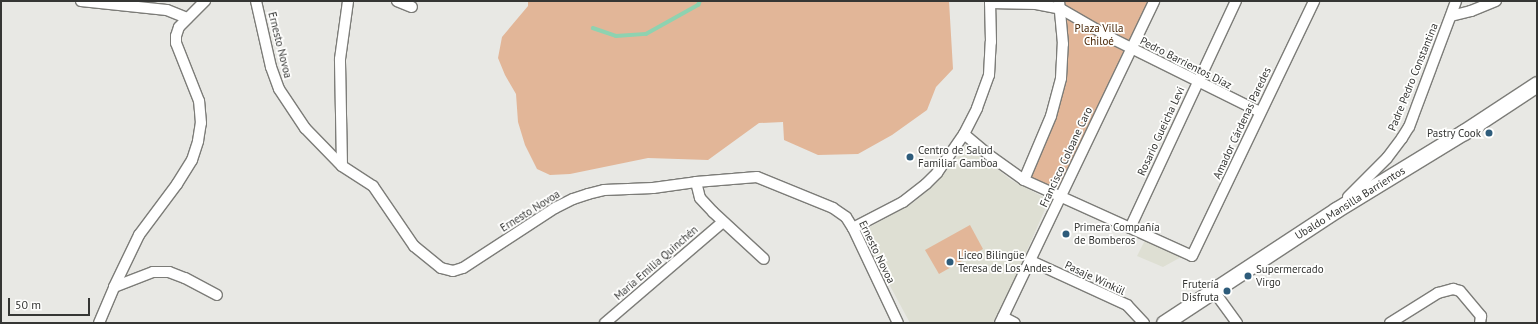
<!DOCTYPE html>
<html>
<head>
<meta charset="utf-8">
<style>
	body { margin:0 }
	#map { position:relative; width:1538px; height:324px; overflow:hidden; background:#e8e8e4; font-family:"PT Sans",sans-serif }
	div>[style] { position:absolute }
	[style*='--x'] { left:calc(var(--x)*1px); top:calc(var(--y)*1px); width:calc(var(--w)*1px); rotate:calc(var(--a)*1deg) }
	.built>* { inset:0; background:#dedfd3 }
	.green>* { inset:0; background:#e2b698 }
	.stream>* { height:3.5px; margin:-1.75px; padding:0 1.75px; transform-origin:1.75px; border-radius:1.75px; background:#8ed2b0 }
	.roads { filter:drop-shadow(1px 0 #7c7c78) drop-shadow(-1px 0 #7c7c78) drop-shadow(0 1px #7c7c78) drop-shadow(0 -1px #7c7c78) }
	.street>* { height:10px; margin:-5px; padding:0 5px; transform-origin:5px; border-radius:5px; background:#fff }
	.secondary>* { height:15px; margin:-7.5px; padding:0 7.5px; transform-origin:7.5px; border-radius:7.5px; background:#fff }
	.dots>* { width:11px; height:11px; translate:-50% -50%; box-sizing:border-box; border:2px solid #fffffe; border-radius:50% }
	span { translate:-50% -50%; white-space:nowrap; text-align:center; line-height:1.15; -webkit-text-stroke:3.5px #fffffe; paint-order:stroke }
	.park-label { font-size:11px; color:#462303 }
	.street-label { font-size:11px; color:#353634 }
	.poi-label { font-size:11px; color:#353634 }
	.right { translate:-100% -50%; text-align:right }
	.left { translate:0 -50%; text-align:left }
	.frame { position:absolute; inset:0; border:2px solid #353634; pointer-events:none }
	.scale { position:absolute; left:8px; top:298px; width:82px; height:18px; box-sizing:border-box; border:2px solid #353634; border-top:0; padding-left:5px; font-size:12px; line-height:14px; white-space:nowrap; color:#353634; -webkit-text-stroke:3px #fffffe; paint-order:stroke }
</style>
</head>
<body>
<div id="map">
	<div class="built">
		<div style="clip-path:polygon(966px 144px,1011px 180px,1049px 200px,1009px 292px,993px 323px,910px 323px,861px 232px,914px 202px,937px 182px,956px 160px)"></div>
		<div style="clip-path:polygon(1146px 238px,1183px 256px,1163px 267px,1137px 256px)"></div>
	</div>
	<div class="green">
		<div style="clip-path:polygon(528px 1px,949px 1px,953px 69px,936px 87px,927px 110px,892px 135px,858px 154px,818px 155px,784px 140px,783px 122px,759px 123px,708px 160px,648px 158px,570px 174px,550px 175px,537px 169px,525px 145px,518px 122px,516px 94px,505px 75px,498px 58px,502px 37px,528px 6px)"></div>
		<div style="clip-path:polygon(1061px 1px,1152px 1px,1059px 194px,1026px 179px,1062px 88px)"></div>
		<div style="clip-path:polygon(970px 225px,983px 249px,939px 274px,925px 250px)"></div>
	</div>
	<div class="stream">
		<div style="--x:593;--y:28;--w:24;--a:19"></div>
		<div style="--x:616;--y:36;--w:30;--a:-4"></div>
		<div style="--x:646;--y:34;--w:60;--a:-29.1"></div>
		<div style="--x:698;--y:5;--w:4;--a:-63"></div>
	</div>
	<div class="roads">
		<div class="street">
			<div style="--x:81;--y:1;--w:86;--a:6"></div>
			<div style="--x:167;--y:10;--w:22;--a:22"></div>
			<div style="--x:256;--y:1;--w:68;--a:77.2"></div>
			<div style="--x:271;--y:67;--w:23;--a:70"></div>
			<div style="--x:279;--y:89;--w:47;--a:56.3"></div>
			<div style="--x:305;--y:128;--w:53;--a:45.8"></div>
			<div style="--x:342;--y:166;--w:37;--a:33"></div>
			<div style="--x:373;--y:186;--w:73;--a:55.7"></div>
			<div style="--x:414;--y:246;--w:35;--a:39"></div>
			<div style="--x:441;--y:268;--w:12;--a:14"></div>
			<div style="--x:453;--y:271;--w:10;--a:-17"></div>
			<div style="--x:463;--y:268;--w:110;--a:-33.1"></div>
			<div style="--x:555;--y:208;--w:20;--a:-27"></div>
			<div style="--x:573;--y:199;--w:16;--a:-18"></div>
			<div style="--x:588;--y:194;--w:16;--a:-14"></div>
			<div style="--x:604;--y:190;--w:49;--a:-2.3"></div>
			<div style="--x:653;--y:188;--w:43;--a:-7.9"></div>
			<div style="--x:696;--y:182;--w:61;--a:-4.7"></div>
			<div style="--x:757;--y:177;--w:82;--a:22.2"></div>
			<div style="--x:833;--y:208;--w:16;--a:35"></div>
			<div style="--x:846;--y:217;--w:13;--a:58"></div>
			<div style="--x:853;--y:228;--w:105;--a:64.7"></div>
			<div style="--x:397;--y:1;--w:16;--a:22"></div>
			<div style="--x:990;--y:3;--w:46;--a:1.2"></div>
			<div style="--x:1036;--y:4;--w:25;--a:11"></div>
			<div style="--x:1061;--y:9;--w:60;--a:30"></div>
			<div style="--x:1113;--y:39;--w:164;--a:26.4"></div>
			<div style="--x:1451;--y:16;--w:21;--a:-14"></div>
			<div style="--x:1471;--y:11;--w:27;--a:-22"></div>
			<div style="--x:964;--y:134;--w:33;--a:40"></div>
			<div style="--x:989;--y:155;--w:43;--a:35.5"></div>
			<div style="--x:1024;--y:180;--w:184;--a:24.3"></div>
			<div style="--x:1192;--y:256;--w:283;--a:-64.4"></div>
			<div style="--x:342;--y:166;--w:107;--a:-91.1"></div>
			<div style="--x:340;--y:59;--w:59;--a:-82.1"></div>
			<div style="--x:1024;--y:180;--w:69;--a:-67.1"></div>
			<div style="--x:1051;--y:116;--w:39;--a:-75"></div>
			<div style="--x:1061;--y:78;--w:34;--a:-87"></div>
			<div style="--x:1063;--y:44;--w:43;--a:-95.3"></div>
			<div style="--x:696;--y:182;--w:16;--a:76"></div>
			<div style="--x:700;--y:198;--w:19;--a:47"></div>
			<div style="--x:713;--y:212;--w:69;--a:42.7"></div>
			<div style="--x:1348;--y:197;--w:55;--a:-45"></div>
			<div style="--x:1387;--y:158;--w:25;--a:-53"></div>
			<div style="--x:1402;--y:138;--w:13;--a:-58"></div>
			<div style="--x:1409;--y:127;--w:134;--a:-69.5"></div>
			<div style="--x:853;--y:228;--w:56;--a:-27.5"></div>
			<div style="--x:903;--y:202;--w:29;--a:-38"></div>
			<div style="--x:926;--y:184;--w:16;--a:-45"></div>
			<div style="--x:937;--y:173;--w:47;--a:-55.3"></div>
			<div style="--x:964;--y:134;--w:29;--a:-63"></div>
			<div style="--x:977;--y:108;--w:35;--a:-70"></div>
			<div style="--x:989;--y:75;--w:33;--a:-87"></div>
			<div style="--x:991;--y:42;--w:41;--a:-91.4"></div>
			<div style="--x:1130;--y:228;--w:251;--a:-65"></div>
			<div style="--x:1031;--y:261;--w:106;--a:24.6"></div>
			<div style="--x:1127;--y:305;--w:25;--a:47"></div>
			<div style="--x:114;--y:287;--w:58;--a:-64.3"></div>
			<div style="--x:139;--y:235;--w:64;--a:-53.3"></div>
			<div style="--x:177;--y:184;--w:28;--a:-58"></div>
			<div style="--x:192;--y:160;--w:20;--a:-72"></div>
			<div style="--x:198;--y:141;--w:18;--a:-81"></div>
			<div style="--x:201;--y:123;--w:22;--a:-95"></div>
			<div style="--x:199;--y:101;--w:62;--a:-111.6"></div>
			<div style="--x:176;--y:43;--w:7;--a:-90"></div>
			<div style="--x:176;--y:36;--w:9;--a:-72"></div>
			<div style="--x:179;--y:27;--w:37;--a:-45"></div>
			<div style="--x:1213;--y:290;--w:41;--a:54"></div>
			<div style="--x:1003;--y:317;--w:13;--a:27"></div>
			<div style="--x:99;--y:323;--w:39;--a:-67"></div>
			<div style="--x:114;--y:287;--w:42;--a:-21"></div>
			<div style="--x:153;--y:272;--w:16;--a:0"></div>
			<div style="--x:169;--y:272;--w:17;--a:21"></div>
			<div style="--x:185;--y:278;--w:36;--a:28"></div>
			<div style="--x:605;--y:323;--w:155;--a:-40.6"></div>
			<div style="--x:1000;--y:323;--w:357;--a:-64.4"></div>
			<div style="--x:1390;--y:323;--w:57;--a:-32"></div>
			<div style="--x:1438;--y:293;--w:16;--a:-15"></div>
			<div style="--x:1453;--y:289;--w:7;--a:16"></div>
			<div style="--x:1460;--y:291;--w:33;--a:50"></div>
			<div style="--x:1481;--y:316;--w:7;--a:98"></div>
		</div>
		<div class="secondary">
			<div style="--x:1164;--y:323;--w:206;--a:-33.3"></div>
			<div style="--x:1336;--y:210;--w:150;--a:-31.4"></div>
			<div style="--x:1464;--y:132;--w:87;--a:-33.3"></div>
		</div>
	</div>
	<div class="dots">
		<div style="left:1489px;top:133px;background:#2e5c7b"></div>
		<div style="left:910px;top:157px;background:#2e5c7b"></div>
		<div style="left:1066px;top:234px;background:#2e5c7b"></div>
		<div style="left:950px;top:262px;background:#2e5c7b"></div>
		<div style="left:1248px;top:276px;background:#2e5c7b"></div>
		<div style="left:1227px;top:291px;background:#2e5c7b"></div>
	</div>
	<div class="park-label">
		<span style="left:1099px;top:35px">Plaza Villa<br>Chiloé</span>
	</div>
	<div class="street-label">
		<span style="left:280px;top:45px;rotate:76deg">Ernesto Novoa</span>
		<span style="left:1186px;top:63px;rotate:27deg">Pedro Barrientos Díaz</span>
		<span style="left:1413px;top:77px;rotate:-68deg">Padre Pedro Constantina</span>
		<span style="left:1242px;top:123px;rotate:-65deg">Amador Cárdenas Paredes</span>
		<span style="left:1161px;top:131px;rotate:-65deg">Rosario Gueicha Levi</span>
		<span style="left:1066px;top:157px;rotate:-65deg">Francisco Coloane Caro</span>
		<span style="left:1350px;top:203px;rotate:-32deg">Ubaldo Mansilla Barrientos</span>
		<span style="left:530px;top:211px;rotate:-32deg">Ernesto Novoa</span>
		<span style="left:877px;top:252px;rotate:64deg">Ernesto Novoa</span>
		<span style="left:656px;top:263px;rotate:-41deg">María Emilia Quinchén</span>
		<span style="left:1095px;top:278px;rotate:25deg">Pasaje Winkül</span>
	</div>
	<div class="poi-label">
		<span class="right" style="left:1481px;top:133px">Pastry Cook</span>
		<span class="left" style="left:918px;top:157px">Centro de Salud<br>Familiar Gamboa</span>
		<span class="left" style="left:1074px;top:234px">Primera Compañía<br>de Bomberos</span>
		<span class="left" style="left:958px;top:262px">Liceo Bilingüe<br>Teresa de Los Andes</span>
		<span class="left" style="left:1256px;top:276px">Supermercado<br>Virgo</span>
		<span class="right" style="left:1219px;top:291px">Frutería<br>Disfruta</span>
	</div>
	<div class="frame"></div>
	<div class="scale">50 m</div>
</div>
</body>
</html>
